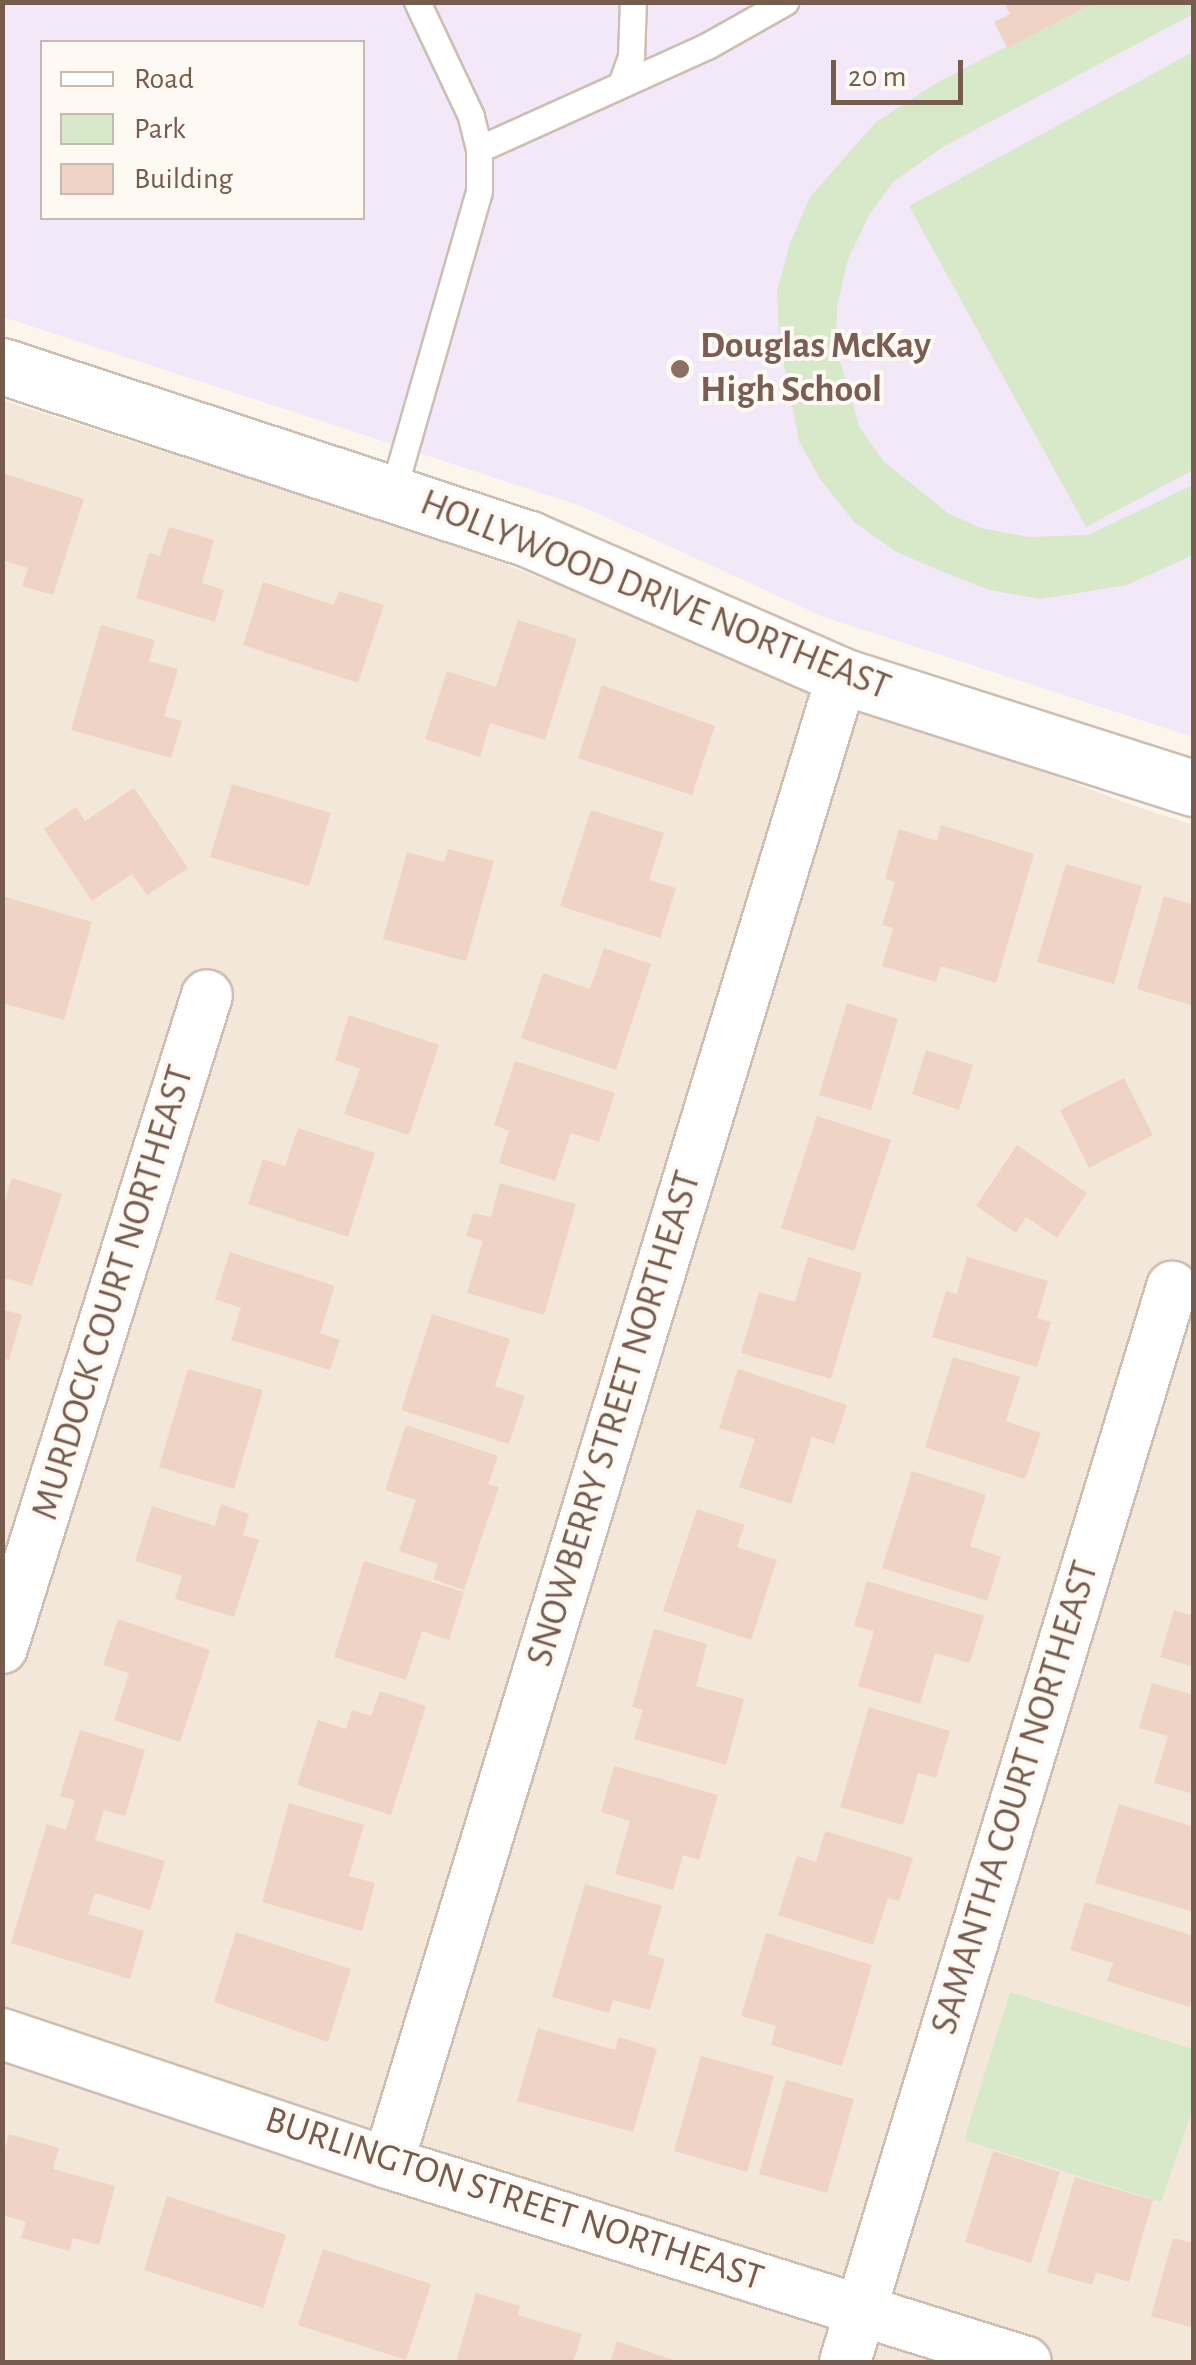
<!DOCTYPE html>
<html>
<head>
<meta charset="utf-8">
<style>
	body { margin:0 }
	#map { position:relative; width:1196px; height:2365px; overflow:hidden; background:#fcf5ec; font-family:"Alegreya Sans",sans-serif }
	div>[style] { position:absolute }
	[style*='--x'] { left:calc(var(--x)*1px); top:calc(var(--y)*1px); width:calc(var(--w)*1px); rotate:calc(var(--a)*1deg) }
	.residential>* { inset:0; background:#f3e7da }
	.education>* { inset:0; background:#f2e8f8 }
	.green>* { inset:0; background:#d8e9ca }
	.building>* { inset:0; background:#efd4c5 }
	.roads { filter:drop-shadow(2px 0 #cebdb1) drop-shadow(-2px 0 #cebdb1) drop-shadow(0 2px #cebdb1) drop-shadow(0 -2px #cebdb1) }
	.lane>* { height:25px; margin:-12.5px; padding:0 12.5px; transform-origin:12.5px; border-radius:12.5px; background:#fff }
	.street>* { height:50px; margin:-25px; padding:0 25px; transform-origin:25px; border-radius:25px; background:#fff }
	.secondary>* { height:55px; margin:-27.5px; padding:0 27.5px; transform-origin:27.5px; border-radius:27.5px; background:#fff }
	.dots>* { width:28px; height:28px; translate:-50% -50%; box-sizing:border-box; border:5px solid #fef9f2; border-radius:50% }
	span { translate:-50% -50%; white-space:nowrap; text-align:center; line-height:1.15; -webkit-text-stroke:8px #fef9f2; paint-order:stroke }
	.education-label { font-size:38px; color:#785e54; font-weight:700 }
	.left { translate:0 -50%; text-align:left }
	.street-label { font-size:38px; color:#765b4f }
	.frame { position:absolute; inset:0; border:5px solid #765b4f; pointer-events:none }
	.legend { position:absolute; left:40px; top:40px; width:325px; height:180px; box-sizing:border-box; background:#fef9f2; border:2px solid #c8bab1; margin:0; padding:12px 18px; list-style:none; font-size:30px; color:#765b4f }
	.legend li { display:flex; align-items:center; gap:20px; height:50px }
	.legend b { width:50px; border:2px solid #c8bab1 }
	.scale { position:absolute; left:831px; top:60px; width:132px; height:45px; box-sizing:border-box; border:5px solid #765b4f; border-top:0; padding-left:12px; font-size:30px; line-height:35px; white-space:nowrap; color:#765b4f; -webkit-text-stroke:8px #fef9f2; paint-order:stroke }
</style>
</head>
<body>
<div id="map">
	<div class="residential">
		<div style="clip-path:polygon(2px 400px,439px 539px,1126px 803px,1193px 825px,1193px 2362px,3px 2362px)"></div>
	</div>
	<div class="education">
		<div style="clip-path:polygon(evenodd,3px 3px,1193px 3px,1193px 737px,824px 617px,581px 506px,3px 317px,3px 3px,42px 42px,362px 42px,362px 218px,42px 218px,42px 42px)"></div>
	</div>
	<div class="green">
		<div style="clip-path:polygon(1091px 3px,1193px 3px,1193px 14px,943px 147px,894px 181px,869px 215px,847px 262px,837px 308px,836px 347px,859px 426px,883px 461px,948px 513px,981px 528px,1029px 537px,1088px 535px,1193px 485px,1193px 555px,1127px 585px,1041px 599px,989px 590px,936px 569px,895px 551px,854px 522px,820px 479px,799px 441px,779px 339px,777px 292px,789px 246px,810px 197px,876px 122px,938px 82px)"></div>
		<div style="clip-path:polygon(1193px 52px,1193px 470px,1086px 527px,909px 206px)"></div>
		<div style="clip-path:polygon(1010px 1992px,1193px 2049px,1193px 2108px,1161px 2202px,964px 2140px)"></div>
	</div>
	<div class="building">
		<div style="clip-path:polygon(1004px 2px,1096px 2px,1007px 48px,994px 22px,1010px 14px)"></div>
		<div style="clip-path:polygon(2px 473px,84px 499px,53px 595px,22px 586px,28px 568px,2px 560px)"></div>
		<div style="clip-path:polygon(169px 527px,214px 540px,202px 583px,224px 590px,215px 622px,136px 598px,149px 553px,160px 556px)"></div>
		<div style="clip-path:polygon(263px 582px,334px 605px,339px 591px,384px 605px,358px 683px,243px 645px)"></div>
		<div style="clip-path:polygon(518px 620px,577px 639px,545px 740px,490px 723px,480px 757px,425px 739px,447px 671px,496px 687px)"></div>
		<div style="clip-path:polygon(101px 625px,155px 640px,149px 661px,178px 669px,164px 716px,182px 721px,171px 758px,71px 730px)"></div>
		<div style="clip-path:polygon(602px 685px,715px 726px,692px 795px,578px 758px)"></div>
		<div style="clip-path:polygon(232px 784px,331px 813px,309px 886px,210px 857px)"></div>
		<div style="clip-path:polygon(134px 788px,188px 868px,147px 895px,132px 874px,92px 901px,44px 829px,76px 807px,85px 821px)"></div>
		<div style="clip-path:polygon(591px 810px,664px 833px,649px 880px,676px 888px,660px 938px,560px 906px)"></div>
		<div style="clip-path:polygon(941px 825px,1034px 854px,996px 983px,941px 966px,936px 982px,882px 966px,893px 928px,882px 925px,895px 882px,885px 879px,899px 829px,937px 841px)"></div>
		<div style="clip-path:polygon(448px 849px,494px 861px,466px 961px,383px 939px,407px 852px,444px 862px)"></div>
		<div style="clip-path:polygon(1066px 864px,1142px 886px,1114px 984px,1037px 962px)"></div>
		<div style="clip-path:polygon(2px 896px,92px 922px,64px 1020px,2px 1003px)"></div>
		<div style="clip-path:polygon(1164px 896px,1194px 905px,1194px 1006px,1137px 989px)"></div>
		<div style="clip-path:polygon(604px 948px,651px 964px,616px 1070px,521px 1038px,543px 973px,590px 989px)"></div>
		<div style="clip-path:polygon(847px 1003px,898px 1019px,871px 1110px,819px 1095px)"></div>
		<div style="clip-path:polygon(349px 1015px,439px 1045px,409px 1135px,344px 1114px,360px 1069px,335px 1060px)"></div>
		<div style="clip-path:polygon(926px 1050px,973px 1065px,959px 1110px,912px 1094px)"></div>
		<div style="clip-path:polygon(515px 1061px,615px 1093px,599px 1142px,571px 1133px,555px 1181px,499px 1163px,509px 1131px,494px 1125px)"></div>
		<div style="clip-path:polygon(1124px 1078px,1153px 1135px,1089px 1168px,1060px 1110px)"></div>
		<div style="clip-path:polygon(817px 1116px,891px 1140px,854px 1251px,781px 1228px)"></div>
		<div style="clip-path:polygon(298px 1128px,375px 1153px,348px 1237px,248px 1204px,263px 1159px,285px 1166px)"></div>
		<div style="clip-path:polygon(1017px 1145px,1087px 1193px,1057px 1238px,1026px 1217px,1016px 1233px,976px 1206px)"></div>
		<div style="clip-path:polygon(12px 1178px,62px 1194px,32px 1286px,2px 1277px,2px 1210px)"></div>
		<div style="clip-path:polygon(500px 1183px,576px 1204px,544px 1315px,467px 1293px,483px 1241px,466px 1236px,473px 1213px,491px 1217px)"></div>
		<div style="clip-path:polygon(230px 1252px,335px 1286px,320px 1333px,340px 1340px,330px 1370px,231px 1340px,241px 1308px,215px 1299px)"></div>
		<div style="clip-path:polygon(808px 1257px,862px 1273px,831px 1379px,741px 1353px,759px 1292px,795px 1302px)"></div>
		<div style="clip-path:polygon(967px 1257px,1048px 1281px,1037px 1318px,1051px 1322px,1037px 1367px,932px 1337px,946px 1291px,957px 1294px)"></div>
		<div style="clip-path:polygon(2px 1309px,22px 1315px,9px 1360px,2px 1358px)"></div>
		<div style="clip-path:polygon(432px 1314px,510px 1339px,495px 1386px,525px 1396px,509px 1444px,401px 1410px)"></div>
		<div style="clip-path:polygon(953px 1357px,1020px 1377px,1006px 1421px,1041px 1433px,1025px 1479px,925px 1447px)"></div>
		<div style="clip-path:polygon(188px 1369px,263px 1390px,234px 1489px,159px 1467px)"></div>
		<div style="clip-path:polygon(738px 1369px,847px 1405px,834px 1444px,812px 1437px,791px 1504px,739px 1487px,755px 1439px,719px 1428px)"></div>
		<div style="clip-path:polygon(406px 1425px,498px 1456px,488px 1484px,499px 1487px,464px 1590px,433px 1579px,438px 1564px,399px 1551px,416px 1500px,385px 1490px)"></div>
		<div style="clip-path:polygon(912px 1471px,986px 1495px,970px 1546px,1001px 1557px,987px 1601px,882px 1568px)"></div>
		<div style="clip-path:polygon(221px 1504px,249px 1514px,243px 1535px,259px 1540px,234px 1617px,175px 1599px,182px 1576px,135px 1561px,152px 1506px,215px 1526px)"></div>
		<div style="clip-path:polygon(697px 1509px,745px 1525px,737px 1547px,777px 1560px,751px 1640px,663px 1611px)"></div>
		<div style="clip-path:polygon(364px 1561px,464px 1592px,449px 1640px,422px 1631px,406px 1680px,334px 1657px)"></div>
		<div style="clip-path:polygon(867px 1581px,984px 1616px,970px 1663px,935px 1653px,920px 1704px,858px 1686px,874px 1631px,854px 1626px)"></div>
		<div style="clip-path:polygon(1174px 1610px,1194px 1616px,1194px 1667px,1160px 1657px)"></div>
		<div style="clip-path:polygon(118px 1619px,210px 1650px,180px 1742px,114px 1720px,129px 1673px,103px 1665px)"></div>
		<div style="clip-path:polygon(654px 1629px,707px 1644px,696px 1686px,744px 1699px,726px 1765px,634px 1739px,643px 1710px,632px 1707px)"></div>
		<div style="clip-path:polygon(1152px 1683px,1194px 1695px,1194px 1794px,1154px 1783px,1168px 1736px,1139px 1728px)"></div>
		<div style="clip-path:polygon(380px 1691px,426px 1706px,391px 1815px,297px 1785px,318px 1720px,346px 1729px,352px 1710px,371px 1716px)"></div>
		<div style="clip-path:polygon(869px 1707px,950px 1731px,936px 1778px,918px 1773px,903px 1825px,840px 1807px)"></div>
		<div style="clip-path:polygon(80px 1730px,145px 1750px,125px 1816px,104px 1810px,95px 1840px,165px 1861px,150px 1910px,95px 1893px,88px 1914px,144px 1931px,130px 1979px,11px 1943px,47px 1824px,66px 1830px,75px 1800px,60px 1796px)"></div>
		<div style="clip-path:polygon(614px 1766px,718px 1795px,699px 1860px,683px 1855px,673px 1890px,615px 1874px,630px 1821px,601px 1812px)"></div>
		<div style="clip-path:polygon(289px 1803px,364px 1825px,349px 1876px,375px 1883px,362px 1931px,262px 1902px)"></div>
		<div style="clip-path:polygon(1119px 1804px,1194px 1827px,1194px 1912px,1095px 1883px)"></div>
		<div style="clip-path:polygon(825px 1831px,913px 1858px,899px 1901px,888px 1898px,873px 1945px,778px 1915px,797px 1856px,816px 1862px)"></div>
		<div style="clip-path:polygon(585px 1884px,662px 1906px,648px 1954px,665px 1959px,650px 2010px,613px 2000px,609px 2013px,552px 1997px)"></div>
		<div style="clip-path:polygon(1085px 1902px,1194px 1936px,1194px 1992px,1189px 2007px,1107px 1981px,1113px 1963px,1070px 1950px)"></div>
		<div style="clip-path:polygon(236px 1932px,351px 1969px,328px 2042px,214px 2002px)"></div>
		<div style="clip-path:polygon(766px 1933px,872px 1965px,842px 2066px,771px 2045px,776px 2026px,741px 2016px)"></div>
		<div style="clip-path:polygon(538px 2028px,615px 2050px,619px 2037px,657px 2049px,633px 2132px,517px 2101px)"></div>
		<div style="clip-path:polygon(701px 2056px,774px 2076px,747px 2172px,674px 2151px)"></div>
		<div style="clip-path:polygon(786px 2080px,854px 2099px,827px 2193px,759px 2174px)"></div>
		<div style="clip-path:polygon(9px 2134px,59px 2148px,53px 2169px,115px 2186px,99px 2245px,73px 2238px,69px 2251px,21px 2238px,26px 2222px,2px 2215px,2px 2158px)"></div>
		<div style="clip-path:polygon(993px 2151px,1060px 2172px,1031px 2263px,965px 2242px)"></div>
		<div style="clip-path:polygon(1075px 2177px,1153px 2200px,1129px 2282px,1096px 2272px,1092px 2285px,1047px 2272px)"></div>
		<div style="clip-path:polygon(167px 2196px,286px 2235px,263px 2308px,144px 2270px)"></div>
		<div style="clip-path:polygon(1173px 2238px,1194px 2243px,1194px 2328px,1151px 2316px)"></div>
		<div style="clip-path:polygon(323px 2249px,431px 2284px,406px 2360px,298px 2325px)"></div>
		<div style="clip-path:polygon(476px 2293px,520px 2306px,518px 2315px,582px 2334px,573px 2362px,456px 2362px)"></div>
		<div style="clip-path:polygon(617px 2341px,679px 2362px,610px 2362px)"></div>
	</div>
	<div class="roads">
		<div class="lane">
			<div style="--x:621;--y:84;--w:30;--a:-70"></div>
			<div style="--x:631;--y:56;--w:54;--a:-87.9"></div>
			<div style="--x:479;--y:149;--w:250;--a:-24.3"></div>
			<div style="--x:707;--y:46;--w:90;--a:-29.4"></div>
			<div style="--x:393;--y:491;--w:312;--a:-74"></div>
			<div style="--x:479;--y:191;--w:42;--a:-90"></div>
			<div style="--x:479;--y:149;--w:34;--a:-104"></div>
			<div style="--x:471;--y:116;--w:126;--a:-115.3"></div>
		</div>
		<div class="street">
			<div style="--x:2;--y:1648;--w:684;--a:-72.57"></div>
			<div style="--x:2;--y:2034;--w:407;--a:18.5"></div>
			<div style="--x:388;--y:2163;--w:668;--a:17.32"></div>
			<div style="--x:388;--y:2163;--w:1555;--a:-73.02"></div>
			<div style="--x:845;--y:2362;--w:1124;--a:-73.08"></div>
		</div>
		<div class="secondary">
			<div style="--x:2;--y:366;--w:555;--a:18.17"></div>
			<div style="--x:529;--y:539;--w:342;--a:23.6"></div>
			<div style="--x:842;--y:676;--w:369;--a:17.7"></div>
		</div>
	</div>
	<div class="dots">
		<div style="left:680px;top:369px;background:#8d6e63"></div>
	</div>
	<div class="education-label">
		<span class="left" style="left:700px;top:369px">Douglas McKay<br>High School</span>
	</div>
	<div class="street-label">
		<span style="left:655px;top:596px;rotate:22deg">HOLLYWOOD DRIVE NORTHEAST</span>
		<span style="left:114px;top:1293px;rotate:-73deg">MURDOCK COURT NORTHEAST</span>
		<span style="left:615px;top:1419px;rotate:-73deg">SNOWBERRY STREET NORTHEAST</span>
		<span style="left:1016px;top:1798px;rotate:-73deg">SAMANTHA COURT NORTHEAST</span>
		<span style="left:514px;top:2200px;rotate:18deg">BURLINGTON STREET NORTHEAST</span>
	</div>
	<div class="frame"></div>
	<ul class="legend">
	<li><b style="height:12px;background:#fff"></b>Road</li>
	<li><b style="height:28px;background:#d8e9ca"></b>Park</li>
	<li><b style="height:28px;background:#efd4c5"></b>Building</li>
	</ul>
	<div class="scale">20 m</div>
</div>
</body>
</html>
